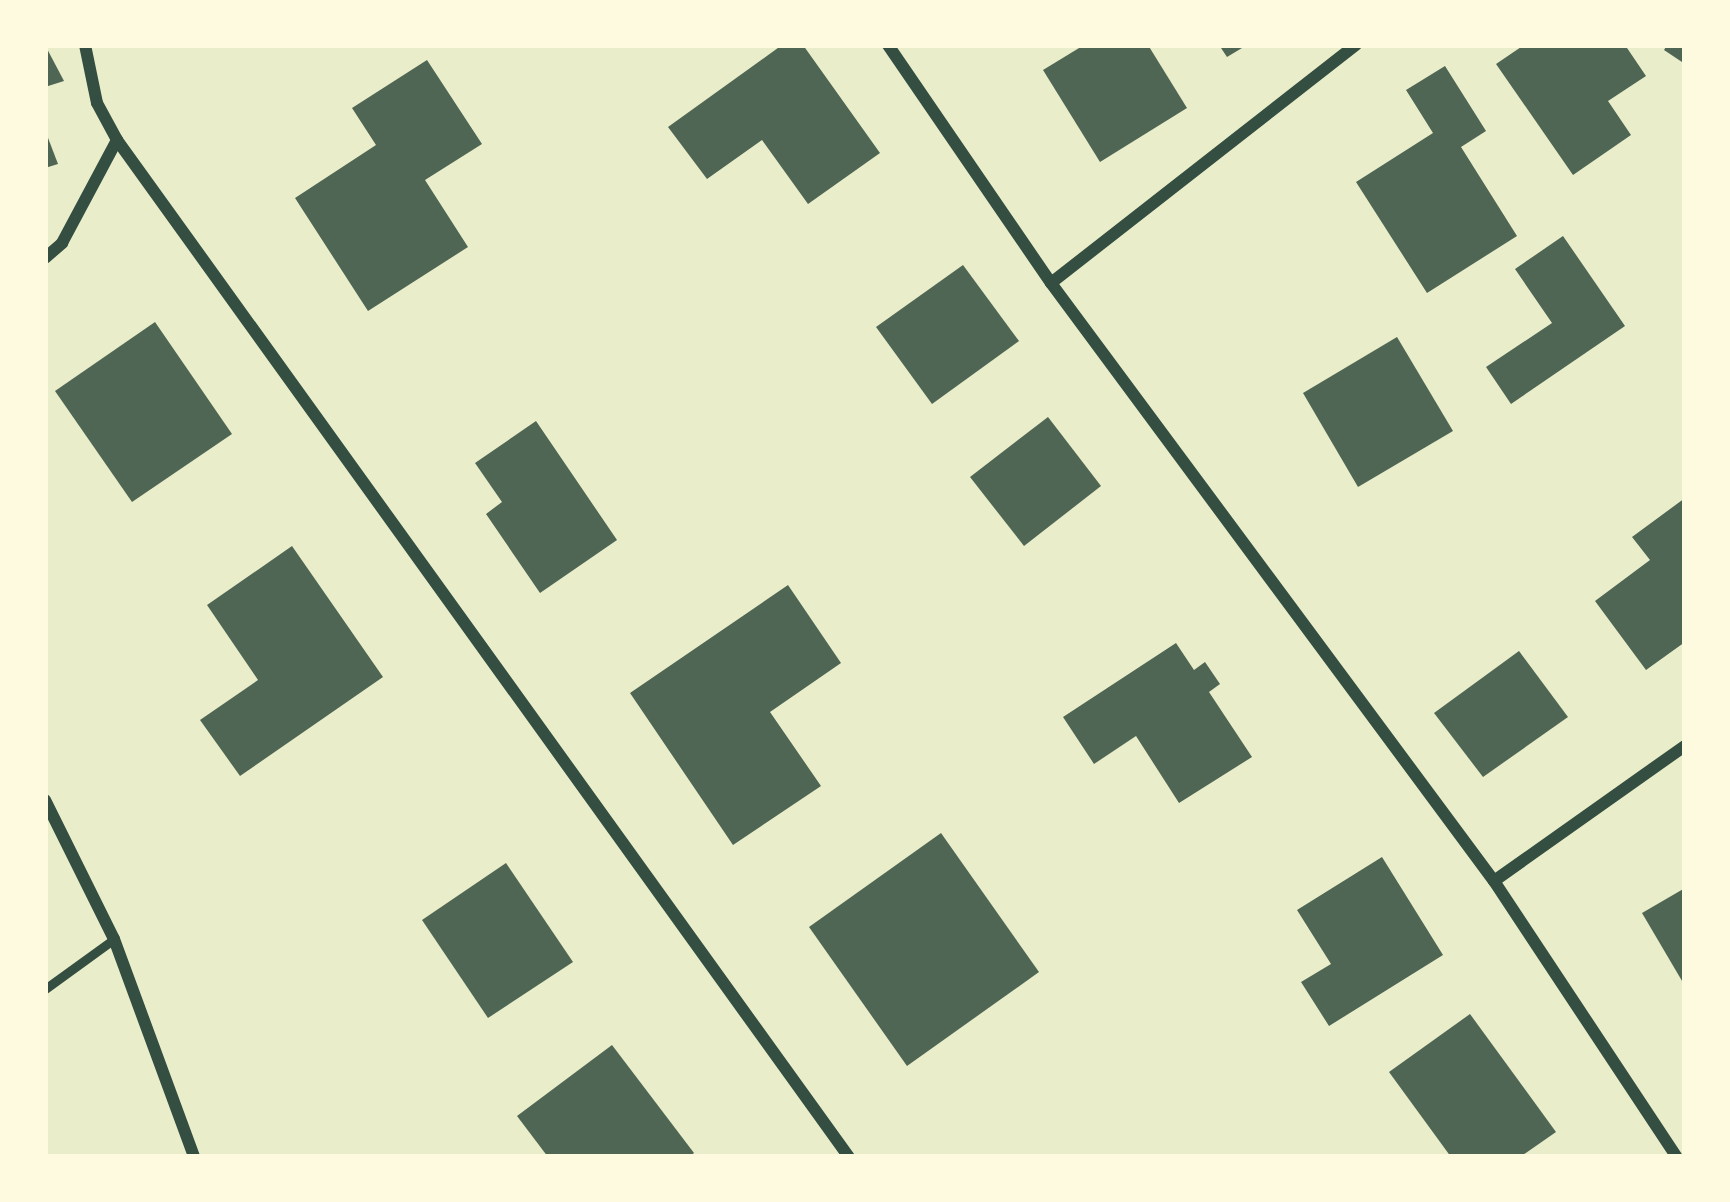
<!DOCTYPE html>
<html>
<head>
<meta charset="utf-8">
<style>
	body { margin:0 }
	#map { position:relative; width:1730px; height:1202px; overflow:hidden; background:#e9edc9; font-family:Montserrat,sans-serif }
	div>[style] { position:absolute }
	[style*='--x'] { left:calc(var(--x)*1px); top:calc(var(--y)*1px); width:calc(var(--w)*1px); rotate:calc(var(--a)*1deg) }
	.building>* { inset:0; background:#4f6655 }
	.service>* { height:9px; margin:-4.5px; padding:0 4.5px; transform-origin:4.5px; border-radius:4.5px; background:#344e41 }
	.minor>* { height:12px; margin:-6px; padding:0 6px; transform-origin:6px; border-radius:6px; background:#344e41 }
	span { translate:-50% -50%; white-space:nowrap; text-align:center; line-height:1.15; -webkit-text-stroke:12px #fefae0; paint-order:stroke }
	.frame { position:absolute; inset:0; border:48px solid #fefae0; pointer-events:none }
</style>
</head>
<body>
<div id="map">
	<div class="building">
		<div style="clip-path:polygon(45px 45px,64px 81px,45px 87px)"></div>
		<div style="clip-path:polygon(782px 45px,803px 45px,880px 153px,808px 204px,762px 140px,707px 179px,668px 127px)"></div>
		<div style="clip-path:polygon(1084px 45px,1148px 45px,1187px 108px,1100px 162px,1043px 70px)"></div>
		<div style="clip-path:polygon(1219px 45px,1247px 45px,1227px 57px)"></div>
		<div style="clip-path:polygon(1524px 45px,1625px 45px,1646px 76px,1608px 101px,1631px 135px,1573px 175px,1496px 64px)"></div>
		<div style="clip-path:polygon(1667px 45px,1685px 45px,1685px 64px,1664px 50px)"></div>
		<div style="clip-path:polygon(427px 60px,482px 144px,425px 180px,468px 247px,368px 311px,295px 198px,376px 145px,352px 108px)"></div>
		<div style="clip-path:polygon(1445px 66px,1486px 131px,1461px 147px,1517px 236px,1427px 293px,1356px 182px,1433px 133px,1406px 90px)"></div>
		<div style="clip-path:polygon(45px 130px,58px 164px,45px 168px)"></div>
		<div style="clip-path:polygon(1563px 236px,1625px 326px,1511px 404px,1486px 367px,1552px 323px,1515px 269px)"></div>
		<div style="clip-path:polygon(963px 265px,1019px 341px,932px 404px,876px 327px)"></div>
		<div style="clip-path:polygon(155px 322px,232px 434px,132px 502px,55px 391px)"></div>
		<div style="clip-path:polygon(1397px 337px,1453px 431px,1358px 487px,1303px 393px)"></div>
		<div style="clip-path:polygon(1048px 417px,1101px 486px,1024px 546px,970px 477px)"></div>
		<div style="clip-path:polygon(536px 421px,617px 540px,540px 593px,486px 514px,502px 502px,475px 463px)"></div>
		<div style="clip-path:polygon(1685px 498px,1685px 642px,1646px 670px,1595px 601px,1650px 560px,1632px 537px)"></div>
		<div style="clip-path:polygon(292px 546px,383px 677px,240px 776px,200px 720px,258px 680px,207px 605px)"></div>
		<div style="clip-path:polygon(788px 585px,841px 663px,770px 712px,821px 786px,733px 845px,630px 693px)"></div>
		<div style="clip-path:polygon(1176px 643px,1194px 670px,1205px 662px,1220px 684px,1209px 692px,1252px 757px,1179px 803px,1136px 736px,1094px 764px,1063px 717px)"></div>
		<div style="clip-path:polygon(1519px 651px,1568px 717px,1483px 777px,1434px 713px)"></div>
		<div style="clip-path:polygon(941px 833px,1039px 972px,907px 1066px,809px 927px)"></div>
		<div style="clip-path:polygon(1382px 857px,1443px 955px,1329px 1026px,1301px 982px,1331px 964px,1297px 910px)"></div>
		<div style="clip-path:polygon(506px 863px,573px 962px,488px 1018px,422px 920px)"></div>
		<div style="clip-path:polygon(1685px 888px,1685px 986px,1642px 913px)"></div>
		<div style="clip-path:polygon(1470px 1014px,1556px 1132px,1520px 1157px,1451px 1157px,1389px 1072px)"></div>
		<div style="clip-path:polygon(612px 1045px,694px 1153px,689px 1157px,548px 1157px,517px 1116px)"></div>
	</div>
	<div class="service">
		<div style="--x:45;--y:989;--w:85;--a:-35.9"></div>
	</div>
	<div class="minor">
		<div style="--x:85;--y:45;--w:59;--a:78.3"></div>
		<div style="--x:97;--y:103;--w:42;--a:61.6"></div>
		<div style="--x:117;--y:140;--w:1253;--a:54.26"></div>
		<div style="--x:888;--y:45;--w:288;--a:55.6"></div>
		<div style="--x:1051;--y:283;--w:744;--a:53.47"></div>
		<div style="--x:1494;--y:881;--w:331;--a:56.5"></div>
		<div style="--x:45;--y:258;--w:23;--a:-41"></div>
		<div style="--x:62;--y:243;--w:117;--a:-61.9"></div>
		<div style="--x:1051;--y:283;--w:387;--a:-38"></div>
		<div style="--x:45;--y:800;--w:155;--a:63.6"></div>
		<div style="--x:114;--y:939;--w:232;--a:69.8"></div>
		<div style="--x:1494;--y:881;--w:234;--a:-35.3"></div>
	</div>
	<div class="frame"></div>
</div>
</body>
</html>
